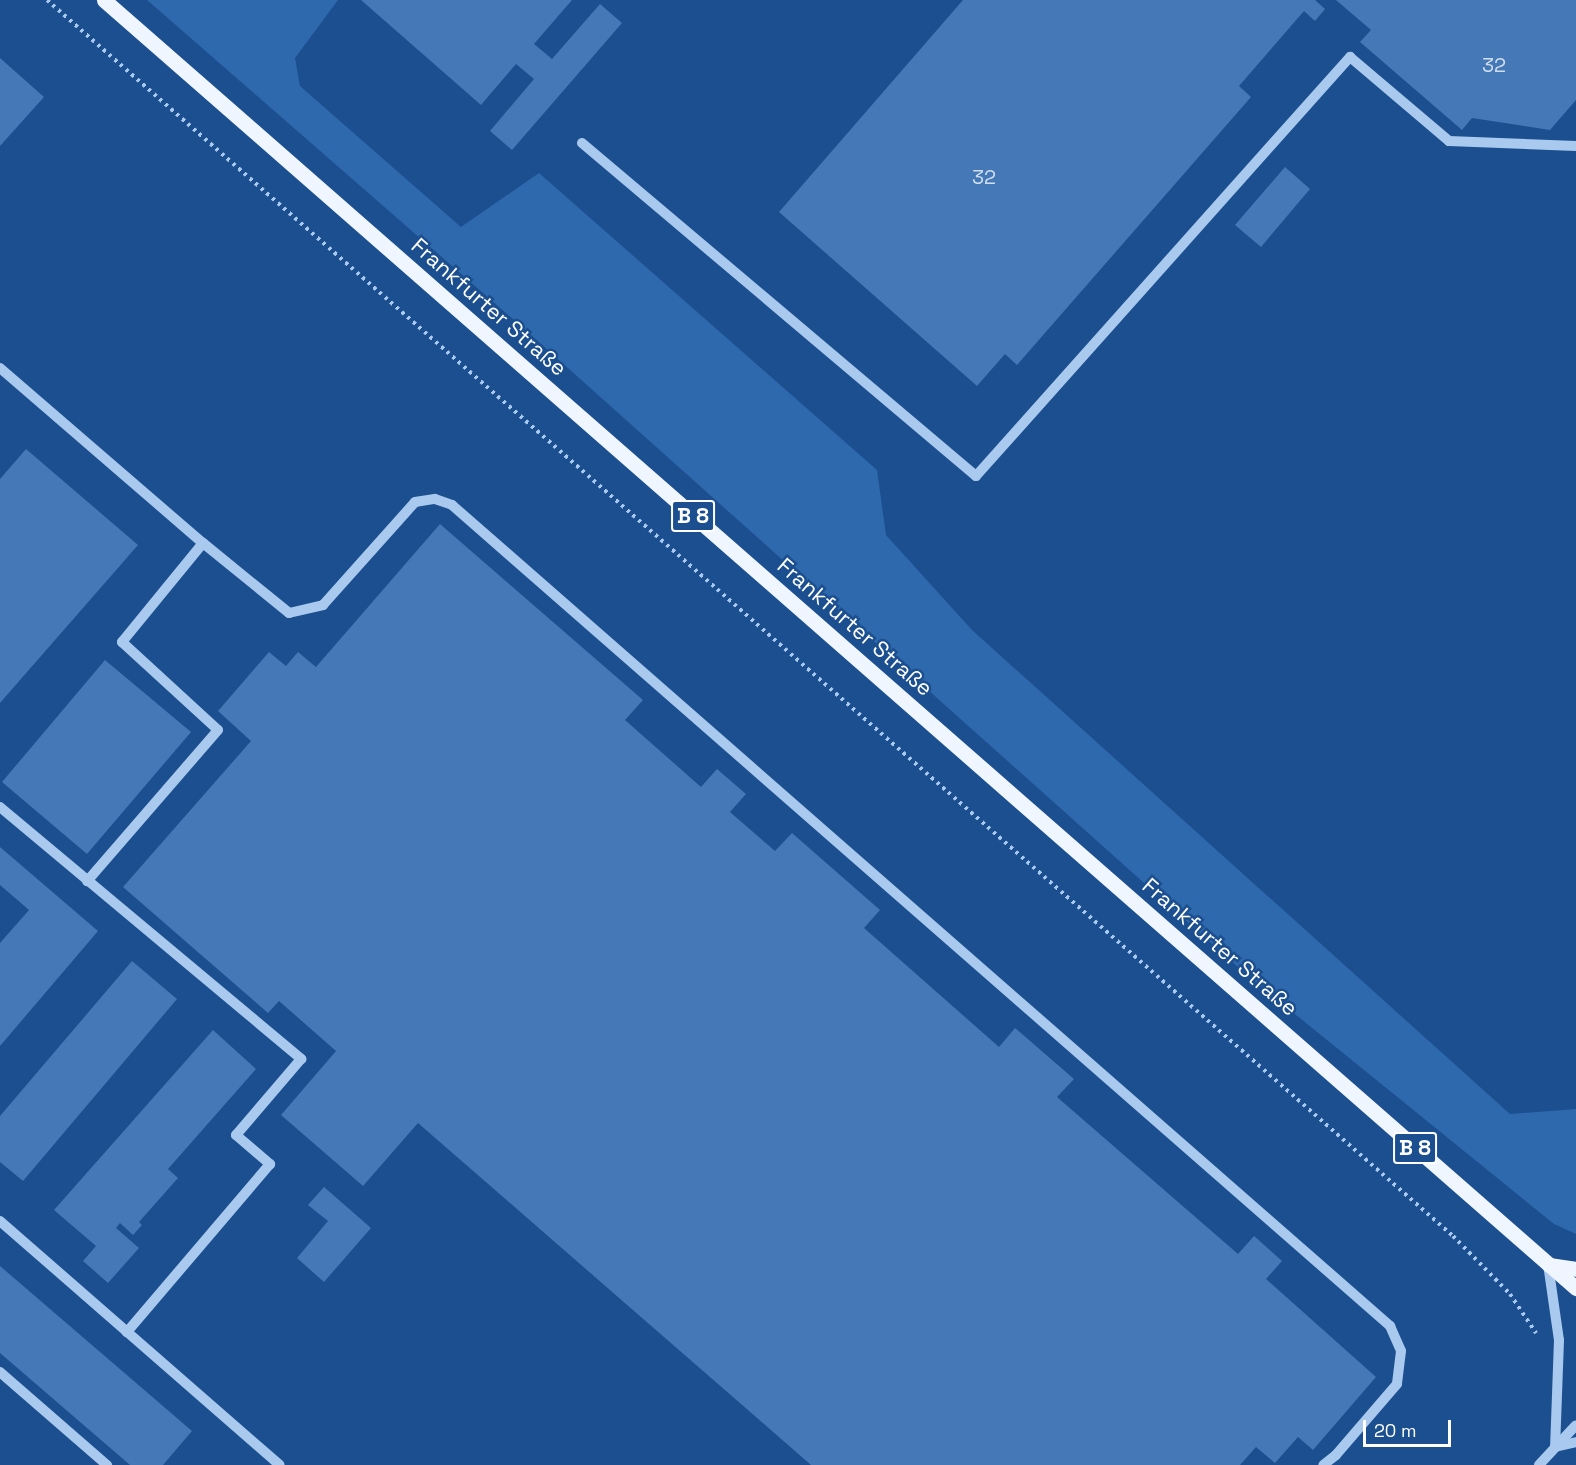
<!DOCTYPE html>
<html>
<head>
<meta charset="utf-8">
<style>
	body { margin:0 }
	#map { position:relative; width:1576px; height:1465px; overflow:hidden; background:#1b4f8f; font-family:"Space Grotesk",sans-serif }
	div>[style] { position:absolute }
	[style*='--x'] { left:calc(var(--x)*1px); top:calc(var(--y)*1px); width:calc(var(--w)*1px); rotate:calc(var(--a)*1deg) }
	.green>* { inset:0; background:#2e69ad }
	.building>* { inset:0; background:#4478b7 }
	.path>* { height:4px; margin-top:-2px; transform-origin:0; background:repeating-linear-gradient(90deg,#a9c9ee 0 3px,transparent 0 7.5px) }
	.minor>* { height:10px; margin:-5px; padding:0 5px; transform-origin:5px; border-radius:5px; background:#a9c9ee }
	.major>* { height:15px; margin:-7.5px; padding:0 7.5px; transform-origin:7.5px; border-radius:7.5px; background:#f0f6ff }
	span { translate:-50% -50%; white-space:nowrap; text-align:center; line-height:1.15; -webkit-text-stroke:5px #1b4f8f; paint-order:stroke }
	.number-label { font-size:20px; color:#d0dded }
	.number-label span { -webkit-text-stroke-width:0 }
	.shield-label span { padding:2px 4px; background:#1b4f8f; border:2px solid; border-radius:4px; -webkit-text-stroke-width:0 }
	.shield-label { font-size:21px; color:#fff; font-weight:700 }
	.street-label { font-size:22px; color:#fff }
	.scale { position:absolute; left:1363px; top:1420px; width:88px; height:27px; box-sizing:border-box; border:3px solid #fff; border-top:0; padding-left:8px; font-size:18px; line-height:21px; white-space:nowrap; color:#fff; -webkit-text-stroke:4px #1b4f8f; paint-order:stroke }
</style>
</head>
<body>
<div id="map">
	<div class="green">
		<div style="clip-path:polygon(147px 0,338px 0,295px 58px,300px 86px,461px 227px,539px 173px,877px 470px,886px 535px,972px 630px,1510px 1114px,1576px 1109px,1576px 1234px,1554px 1224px,1248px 976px,522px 327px)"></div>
	</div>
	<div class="building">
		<div style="clip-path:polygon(361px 0,572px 0,534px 44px,552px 59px,600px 4px,622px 23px,512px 150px,490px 131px,534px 79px,516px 64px,481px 105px)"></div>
		<div style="clip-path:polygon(963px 0,1315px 0,1325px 9px,1315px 21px,1304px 11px,1239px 86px,1251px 97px,1017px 365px,1005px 354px,977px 386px,779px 212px)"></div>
		<div style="clip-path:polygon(1336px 0,1576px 0,1576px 100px,1550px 130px,1472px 118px,1462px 130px,1360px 42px,1371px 30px)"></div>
		<div style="clip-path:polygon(0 58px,44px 97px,0 146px)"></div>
		<div style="clip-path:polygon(1285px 167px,1310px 189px,1261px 247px,1235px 225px)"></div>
		<div style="clip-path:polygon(26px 449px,138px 545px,0 703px,0 479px)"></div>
		<div style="clip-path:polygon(440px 524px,643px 700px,625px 720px,701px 787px,717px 769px,746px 794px,730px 812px,775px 851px,792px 833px,880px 910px,864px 928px,999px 1047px,1015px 1028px,1074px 1079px,1057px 1097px,1238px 1254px,1254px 1236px,1282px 1261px,1266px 1279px,1376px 1377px,1313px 1450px,1298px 1437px,1275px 1463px,1256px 1447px,1240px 1465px,811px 1465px,418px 1123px,363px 1186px,281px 1115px,336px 1051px,279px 1001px,268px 1013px,123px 887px,251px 741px,218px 711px,269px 652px,286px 666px,298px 652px,316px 667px)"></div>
		<div style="clip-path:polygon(105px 660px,191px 732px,87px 854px,2px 782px)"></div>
		<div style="clip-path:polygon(0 847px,98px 931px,0 1046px,0 943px,29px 910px,0 885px)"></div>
		<div style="clip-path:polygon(132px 961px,177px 999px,23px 1181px,0 1162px,0 1116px)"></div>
		<div style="clip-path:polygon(213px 1030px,256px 1069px,168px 1169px,178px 1178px,139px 1222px,142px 1225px,133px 1235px,120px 1223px,116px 1228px,139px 1248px,108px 1283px,83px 1261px,96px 1246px,54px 1210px)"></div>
		<div style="clip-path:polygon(324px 1187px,371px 1228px,324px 1282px,297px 1258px,328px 1221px,308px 1205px)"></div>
		<div style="clip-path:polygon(0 1266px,192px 1431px,163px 1465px,130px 1465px,0 1353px)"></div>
	</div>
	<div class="path">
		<div style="--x:47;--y:0;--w:1872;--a:41.32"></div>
		<div style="--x:1453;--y:1236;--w:81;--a:45.5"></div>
		<div style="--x:1510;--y:1294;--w:47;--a:56.3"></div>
	</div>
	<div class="minor">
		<div style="--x:582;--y:143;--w:516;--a:40.2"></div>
		<div style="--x:976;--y:476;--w:562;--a:-48.25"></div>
		<div style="--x:1350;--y:57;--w:130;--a:40.3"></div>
		<div style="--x:1449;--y:141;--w:127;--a:2.3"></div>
		<div style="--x:0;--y:368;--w:268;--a:40.8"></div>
		<div style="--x:203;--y:543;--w:128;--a:129.3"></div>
		<div style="--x:122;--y:642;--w:130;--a:42.5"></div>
		<div style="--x:218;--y:730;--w:200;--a:130.9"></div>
		<div style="--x:203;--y:543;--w:111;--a:39.1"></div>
		<div style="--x:289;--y:613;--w:35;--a:-13"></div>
		<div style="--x:323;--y:605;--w:138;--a:-48.2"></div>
		<div style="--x:415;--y:502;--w:20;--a:-9"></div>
		<div style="--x:435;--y:499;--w:18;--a:19"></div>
		<div style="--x:452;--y:505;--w:1247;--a:41.19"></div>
		<div style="--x:1390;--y:1326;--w:27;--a:66"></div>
		<div style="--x:1401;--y:1351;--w:33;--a:97"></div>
		<div style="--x:1397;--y:1384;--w:94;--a:130.7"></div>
		<div style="--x:1336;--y:1455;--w:16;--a:142"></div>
		<div style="--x:0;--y:807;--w:393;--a:39.9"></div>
		<div style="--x:301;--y:1059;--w:100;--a:130.5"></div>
		<div style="--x:236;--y:1135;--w:45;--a:40.5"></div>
		<div style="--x:270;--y:1164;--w:221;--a:130.4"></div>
		<div style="--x:0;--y:1221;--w:371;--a:41.1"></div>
		<div style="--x:1548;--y:1264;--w:77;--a:81.8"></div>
		<div style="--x:1559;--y:1340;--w:107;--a:92.1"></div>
		<div style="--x:0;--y:1372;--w:142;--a:41"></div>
		<div style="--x:1555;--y:1447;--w:22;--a:-13"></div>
		<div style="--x:1539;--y:1465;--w:54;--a:-47.2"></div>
	</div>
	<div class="major">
		<div style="--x:104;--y:0;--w:1956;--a:41.19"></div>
		<div style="--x:1549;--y:1265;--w:27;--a:8"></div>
	</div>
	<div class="number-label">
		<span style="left:1494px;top:65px">32</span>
		<span style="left:984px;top:177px">32</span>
	</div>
	<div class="shield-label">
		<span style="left:693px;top:516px">B 8</span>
		<span style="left:1415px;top:1148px">B 8</span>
	</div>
	<div class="street-label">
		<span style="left:489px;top:307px;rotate:41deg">Frankfurter Straße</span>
		<span style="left:855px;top:627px;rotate:41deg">Frankfurter Straße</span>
		<span style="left:1220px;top:947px;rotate:41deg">Frankfurter Straße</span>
	</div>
	<div class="scale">20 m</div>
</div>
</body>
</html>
